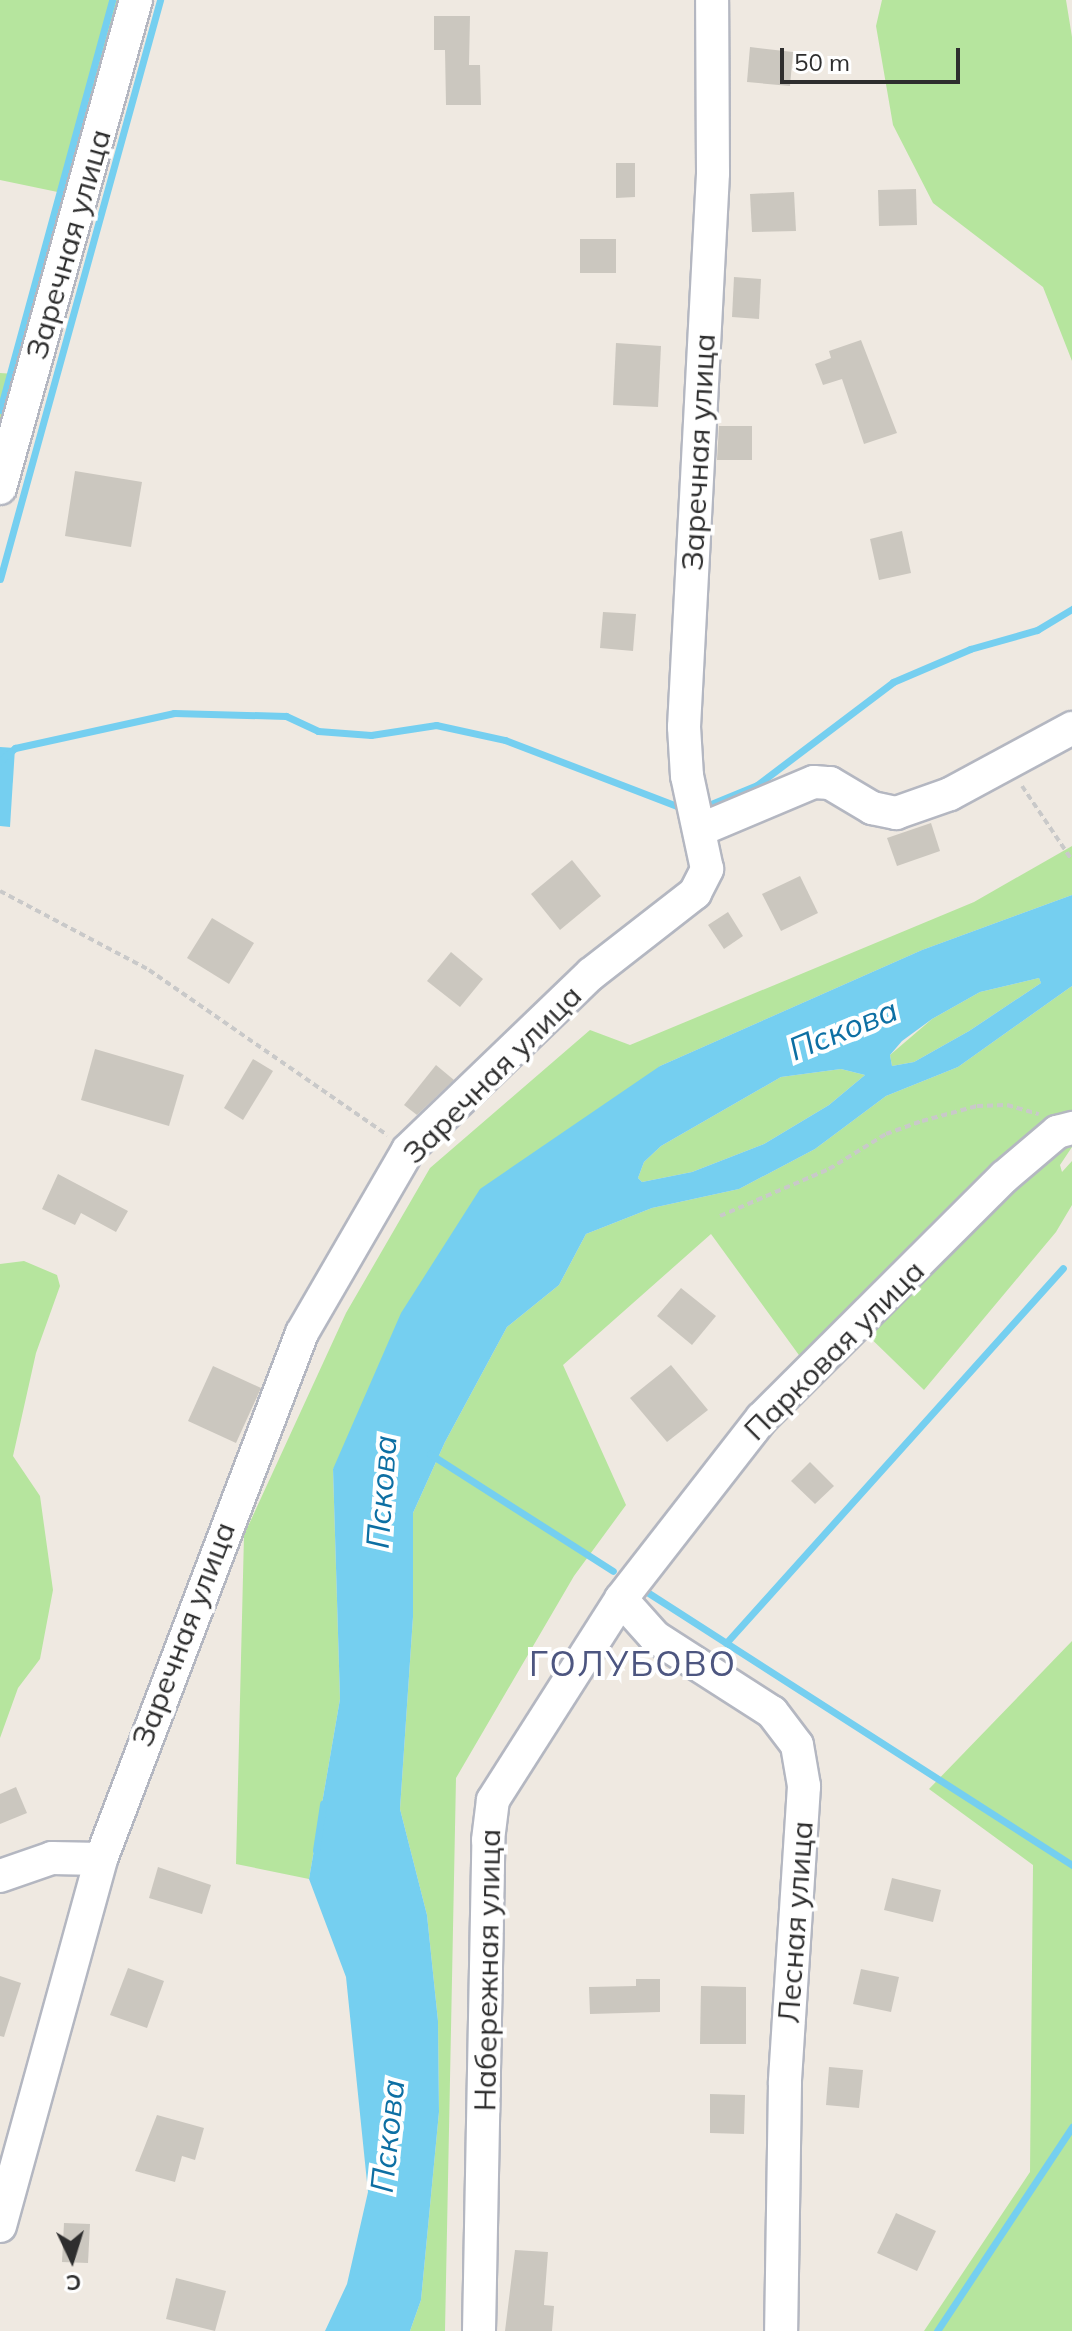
<!DOCTYPE html>
<html>
<head>
<meta charset="utf-8">
<style>
	body { margin:0 }
	#map { position:relative; width:1072px; height:2331px; overflow:hidden; background:#efe9e1; font-family:Mulish,sans-serif }
	div>[style] { position:absolute }
	[style*='--x'] { left:calc(var(--x)*1px); top:calc(var(--y)*1px); width:calc(var(--w)*1px); rotate:calc(var(--a)*1deg) }
	.green>* { inset:0; background:#b6e59e }
	.water>* { inset:0; background:#75cff0 }
	.stream>* { height:7px; margin:-3.5px; padding:0 3.5px; transform-origin:3.5px; border-radius:3.5px; background:#75cff0 }
	.building>* { inset:0; background:#cbc7bf }
	.path>* { height:4px; margin-top:-2px; transform-origin:0; background:repeating-linear-gradient(90deg,#c9c9c9 0 6px,transparent 0 10px) }
	.roads { filter:drop-shadow(2px 0 #b4b7c1) drop-shadow(-2px 0 #b4b7c1) drop-shadow(0 2px #b4b7c1) drop-shadow(0 -2px #b4b7c1) }
	.minor>* { height:32px; margin:-16px; padding:0 16px; transform-origin:16px; border-radius:16px; background:#fff }
	span { translate:-50% -50%; white-space:nowrap; text-align:center; line-height:1.15; -webkit-text-stroke:8px #fff; paint-order:stroke }
	.street-label { font-size:30px; color:#2e2e2e }
	.water-label { font-size:32px; color:#0d6fa3; font-style:italic }
	.quarter-label { font-size:34px; color:#4d5680; letter-spacing:2px }
	.north { position:absolute; left:32px; top:2219px; width:80px; height:80px; -webkit-text-stroke:6px #fff; paint-order:stroke; rotate:176deg; font-size:22px; font-weight:700; line-height:32px; text-align:center; color:#2e2e2e }
	.north::after { content:''; display:block; margin:auto; width:28px; height:36px; background:#2e2e2e; clip-path:polygon(50% 0,100% 100%,50% 72%,0 100%) }
	.scale { position:absolute; left:780px; top:48px; width:180px; height:36px; box-sizing:border-box; border:4px solid #2e2e2e; border-top:0; padding-left:10px; font-size:24px; line-height:28px; white-space:nowrap; color:#2e2e2e; -webkit-text-stroke:6px #fff; paint-order:stroke }
</style>
</head>
<body>
<div id="map">
	<div class="green">
		<div style="clip-path:polygon(0 0,122px 0,72px 195px,0 180px)"></div>
		<div style="clip-path:polygon(882px 0,1066px 0,1072px 37px,1072px 361px,1043px 287px,933px 203px,893px 125px,876px 26px)"></div>
		<div style="clip-path:polygon(0 373px,16px 374px,0 428px)"></div>
		<div style="clip-path:polygon(1072px 846px,1072px 895px,922px 950px,660px 1066px,333px 1469px,340px 1699px,309px 1879px,236px 1864px,244px 1535px,346px 1313px,430px 1168px,590px 1030px,630px 1045px,974px 902px)"></div>
		<div style="clip-path:polygon(1039px 978px,1041px 983px,969px 1031px,914px 1062px,892px 1066px,890px 1055px,932px 1019px,980px 992px)"></div>
		<div style="clip-path:polygon(1072px 986px,1072px 1147px,1060px 1165px,1062px 1172px,1072px 1161px,1072px 1205px,1056px 1232px,924px 1390px,858px 1326px,812px 1373px,711px 1234px,563px 1365px,626px 1505px,574px 1576px,456px 1778px,445px 2331px,410px 2331px,421px 2300px,439px 2112px,438px 2021px,427px 1915px,400px 1809px,413px 1617px,413px 1513px,445px 1442px,507px 1327px,559px 1285px,586px 1234px,652px 1208px,739px 1189px,815px 1149px,886px 1096px,958px 1067px)"></div>
		<div style="clip-path:polygon(841px 1069px,865px 1075px,829px 1105px,764px 1144px,692px 1172px,642px 1182px,638px 1178px,644px 1162px,661px 1146px,781px 1077px)"></div>
		<div style="clip-path:polygon(24px 1261px,57px 1275px,60px 1286px,36px 1353px,13px 1456px,40px 1496px,53px 1590px,40px 1659px,18px 1688px,0 1738px,0 1264px)"></div>
		<div style="clip-path:polygon(1072px 1641px,1072px 2331px,924px 2331px,1030px 2172px,1033px 1865px,929px 1789px)"></div>
	</div>
	<div class="water">
		<div style="clip-path:polygon(0 747px,15px 748px,10px 827px,0 826px)"></div>
		<div style="clip-path:polygon(evenodd,1072px 895px,1072px 986px,958px 1067px,886px 1096px,815px 1149px,739px 1189px,652px 1208px,586px 1234px,559px 1285px,507px 1327px,445px 1442px,413px 1513px,413px 1617px,400px 1809px,427px 1915px,438px 2021px,439px 2112px,421px 2300px,410px 2331px,325px 2331px,347px 2284px,368px 2192px,346px 1977px,309px 1879px,340px 1699px,333px 1469px,401px 1313px,480px 1189px,660px 1066px,922px 950px,1072px 895px,1039px 978px,1041px 983px,969px 1031px,914px 1062px,892px 1066px,890px 1055px,902px 1041px,932px 1019px,980px 992px,1039px 978px,1072px 895px,841px 1069px,865px 1075px,829px 1105px,764px 1144px,692px 1172px,642px 1182px,638px 1178px,644px 1162px,661px 1146px,781px 1077px,841px 1069px)"></div>
	</div>
	<div class="stream">
		<div style="--x:0;--y:410;--w:425;--a:-74.7"></div>
		<div style="--x:0;--y:579;--w:601;--a:-74.55"></div>
		<div style="--x:0;--y:761;--w:20;--a:-41"></div>
		<div style="--x:15;--y:748;--w:163;--a:-12.4"></div>
		<div style="--x:174;--y:713;--w:112;--a:1.5"></div>
		<div style="--x:286;--y:716;--w:35;--a:25"></div>
		<div style="--x:318;--y:731;--w:53;--a:4.3"></div>
		<div style="--x:371;--y:735;--w:66;--a:-8.7"></div>
		<div style="--x:436;--y:725;--w:71;--a:12.3"></div>
		<div style="--x:505;--y:740;--w:184;--a:21"></div>
		<div style="--x:711;--y:804;--w:50;--a:-22.4"></div>
		<div style="--x:757;--y:785;--w:171;--a:-37.1"></div>
		<div style="--x:893;--y:682;--w:84;--a:-23.2"></div>
		<div style="--x:970;--y:649;--w:70;--a:-15.8"></div>
		<div style="--x:1037;--y:630;--w:41;--a:-31"></div>
		<div style="--x:430;--y:1454;--w:217;--a:32.6"></div>
		<div style="--x:647;--y:1592;--w:505;--a:32.71"></div>
		<div style="--x:726;--y:1643;--w:504;--a:-48.06"></div>
		<div style="--x:316;--y:1850;--w:47;--a:-81.3"></div>
		<div style="--x:937;--y:2331;--w:245;--a:-56.5"></div>
	</div>
	<div class="building">
		<div style="clip-path:polygon(434px 16px,470px 16px,469px 65px,480px 65px,481px 105px,446px 105px,445px 50px,434px 50px)"></div>
		<div style="clip-path:polygon(750px 47px,793px 52px,790px 86px,747px 82px)"></div>
		<div style="clip-path:polygon(616px 163px,635px 163px,635px 197px,616px 198px)"></div>
		<div style="clip-path:polygon(916px 189px,917px 225px,879px 226px,878px 190px)"></div>
		<div style="clip-path:polygon(794px 192px,796px 231px,752px 232px,750px 194px)"></div>
		<div style="clip-path:polygon(580px 239px,616px 239px,616px 273px,580px 273px)"></div>
		<div style="clip-path:polygon(734px 277px,761px 279px,759px 319px,732px 317px)"></div>
		<div style="clip-path:polygon(861px 340px,897px 433px,864px 444px,842px 379px,823px 385px,815px 364px,831px 358px,829px 351px)"></div>
		<div style="clip-path:polygon(616px 343px,661px 346px,658px 407px,613px 405px)"></div>
		<div style="clip-path:polygon(719px 426px,752px 426px,752px 460px,717px 460px)"></div>
		<div style="clip-path:polygon(75px 471px,142px 482px,131px 547px,65px 536px)"></div>
		<div style="clip-path:polygon(902px 531px,911px 573px,879px 580px,870px 539px)"></div>
		<div style="clip-path:polygon(603px 612px,636px 614px,633px 651px,600px 648px)"></div>
		<div style="clip-path:polygon(931px 823px,940px 851px,897px 866px,887px 838px)"></div>
		<div style="clip-path:polygon(572px 860px,601px 896px,560px 930px,531px 894px)"></div>
		<div style="clip-path:polygon(800px 876px,818px 913px,781px 931px,762px 894px)"></div>
		<div style="clip-path:polygon(728px 912px,743px 936px,724px 949px,708px 925px)"></div>
		<div style="clip-path:polygon(212px 918px,254px 943px,229px 984px,187px 958px)"></div>
		<div style="clip-path:polygon(451px 952px,483px 979px,460px 1007px,427px 981px)"></div>
		<div style="clip-path:polygon(95px 1049px,184px 1075px,169px 1126px,81px 1100px)"></div>
		<div style="clip-path:polygon(253px 1059px,273px 1071px,243px 1120px,224px 1108px)"></div>
		<div style="clip-path:polygon(436px 1065px,454px 1080px,417px 1115px,404px 1105px)"></div>
		<div style="clip-path:polygon(58px 1174px,128px 1211px,116px 1232px,81px 1213px,75px 1225px,42px 1209px)"></div>
		<div style="clip-path:polygon(681px 1288px,716px 1316px,692px 1345px,657px 1316px)"></div>
		<div style="clip-path:polygon(671px 1365px,708px 1410px,667px 1442px,630px 1398px)"></div>
		<div style="clip-path:polygon(213px 1366px,261px 1388px,236px 1443px,188px 1421px)"></div>
		<div style="clip-path:polygon(810px 1462px,834px 1486px,815px 1504px,791px 1481px)"></div>
		<div style="clip-path:polygon(16px 1787px,27px 1813px,0 1824px,0 1794px)"></div>
		<div style="clip-path:polygon(158px 1867px,211px 1885px,202px 1914px,149px 1898px)"></div>
		<div style="clip-path:polygon(892px 1878px,941px 1890px,933px 1922px,884px 1910px)"></div>
		<div style="clip-path:polygon(128px 1968px,164px 1981px,147px 2028px,110px 2015px)"></div>
		<div style="clip-path:polygon(861px 1969px,899px 1977px,891px 2012px,853px 2004px)"></div>
		<div style="clip-path:polygon(0 1976px,21px 1983px,4px 2037px,0 2036px)"></div>
		<div style="clip-path:polygon(636px 1979px,660px 1979px,660px 2012px,590px 2014px,589px 1987px,636px 1986px)"></div>
		<div style="clip-path:polygon(701px 1986px,746px 1987px,746px 2044px,700px 2044px)"></div>
		<div style="clip-path:polygon(829px 2067px,863px 2070px,859px 2108px,826px 2105px)"></div>
		<div style="clip-path:polygon(710px 2094px,745px 2095px,744px 2134px,710px 2133px)"></div>
		<div style="clip-path:polygon(157px 2115px,204px 2128px,195px 2160px,182px 2156px,175px 2182px,135px 2171px)"></div>
		<div style="clip-path:polygon(896px 2213px,936px 2231px,917px 2271px,877px 2253px)"></div>
		<div style="clip-path:polygon(64px 2223px,90px 2224px,88px 2263px,62px 2262px)"></div>
		<div style="clip-path:polygon(515px 2250px,548px 2252px,544px 2305px,554px 2306px,552px 2331px,505px 2331px)"></div>
		<div style="clip-path:polygon(176px 2278px,226px 2291px,215px 2331px,166px 2319px)"></div>
	</div>
	<div class="path">
		<div style="--x:1022;--y:786;--w:89;--a:56"></div>
		<div style="--x:0;--y:891;--w:169;--a:27.9"></div>
		<div style="--x:149;--y:970;--w:290;--a:34.7"></div>
		<div style="--x:720;--y:1216;--w:119;--a:-23.3"></div>
		<div style="--x:829;--y:1169;--w:67;--a:-31.6"></div>
		<div style="--x:886;--y:1134;--w:38;--a:-20"></div>
		<div style="--x:922;--y:1121;--w:57;--a:-15.3"></div>
		<div style="--x:977;--y:1106;--w:30;--a:-2"></div>
		<div style="--x:1007;--y:1105;--w:33;--a:16"></div>
	</div>
	<div class="roads">
		<div class="minor">
			<div style="--x:0;--y:488;--w:507;--a:-74.43"></div>
			<div style="--x:702;--y:829;--w:121;--a:-22.8"></div>
			<div style="--x:814;--y:782;--w:16;--a:4"></div>
			<div style="--x:830;--y:783;--w:49;--a:30.8"></div>
			<div style="--x:872;--y:808;--w:25;--a:12"></div>
			<div style="--x:896;--y:813;--w:57;--a:-19.4"></div>
			<div style="--x:950;--y:794;--w:139;--a:-28.4"></div>
			<div style="--x:621;--y:1599;--w:51;--a:48.2"></div>
			<div style="--x:655;--y:1637;--w:139;--a:32.7"></div>
			<div style="--x:772;--y:1712;--w:41;--a:52.9"></div>
			<div style="--x:797;--y:1745;--w:42;--a:80.3"></div>
			<div style="--x:804;--y:1786;--w:298;--a:93.7"></div>
			<div style="--x:785;--y:2083;--w:248;--a:90.9"></div>
			<div style="--x:0;--y:1876;--w:55;--a:-19.1"></div>
			<div style="--x:52;--y:1858;--w:49;--a:1.2"></div>
			<div style="--x:0;--y:2226;--w:381;--a:-74.6"></div>
			<div style="--x:101;--y:1859;--w:563;--a:-69.09"></div>
			<div style="--x:302;--y:1333;--w:211;--a:-59.9"></div>
			<div style="--x:408;--y:1150;--w:254;--a:-43.9"></div>
			<div style="--x:591;--y:974;--w:132;--a:-37.9"></div>
			<div style="--x:695;--y:893;--w:27;--a:-63"></div>
			<div style="--x:707;--y:869;--w:95;--a:-102.1"></div>
			<div style="--x:687;--y:776;--w:49;--a:-93.5"></div>
			<div style="--x:684;--y:727;--w:555;--a:-87"></div>
			<div style="--x:713;--y:173;--w:173;--a:-90.3"></div>
			<div style="--x:479;--y:2331;--w:491;--a:-88.9"></div>
			<div style="--x:488;--y:1840;--w:40;--a:-82.9"></div>
			<div style="--x:493;--y:1800;--w:238;--a:-57.5"></div>
			<div style="--x:621;--y:1599;--w:229;--a:-52.1"></div>
			<div style="--x:762;--y:1418;--w:342;--a:-44.9"></div>
			<div style="--x:1004;--y:1177;--w:70;--a:-40.3"></div>
			<div style="--x:1057;--y:1132;--w:16;--a:-15"></div>
		</div>
	</div>
	<div class="street-label">
		<span style="left:68px;top:244px;rotate:-74deg">Заречная улица</span>
		<span style="left:698px;top:452px;rotate:-87deg">Заречная улица</span>
		<span style="left:492px;top:1074px;rotate:-45deg">Заречная улица</span>
		<span style="left:834px;top:1350px;rotate:-45deg">Парковая улица</span>
		<span style="left:183px;top:1634px;rotate:-69deg">Заречная улица</span>
		<span style="left:795px;top:1922px;rotate:-86deg">Лесная улица</span>
		<span style="left:487px;top:1970px;rotate:-89deg">Набережная улица</span>
	</div>
	<div class="water-label">
		<span style="left:843px;top:1029px;rotate:-22deg">Пскова</span>
		<span style="left:381px;top:1492px;rotate:-86deg">Пскова</span>
		<span style="left:387px;top:2136px;rotate:-84deg">Пскова</span>
	</div>
	<div class="quarter-label">
		<span style="left:633px;top:1664px">ГОЛУБОВО</span>
	</div>
	<div class="north">С</div>
	<div class="scale">50 m</div>
</div>
</body>
</html>
